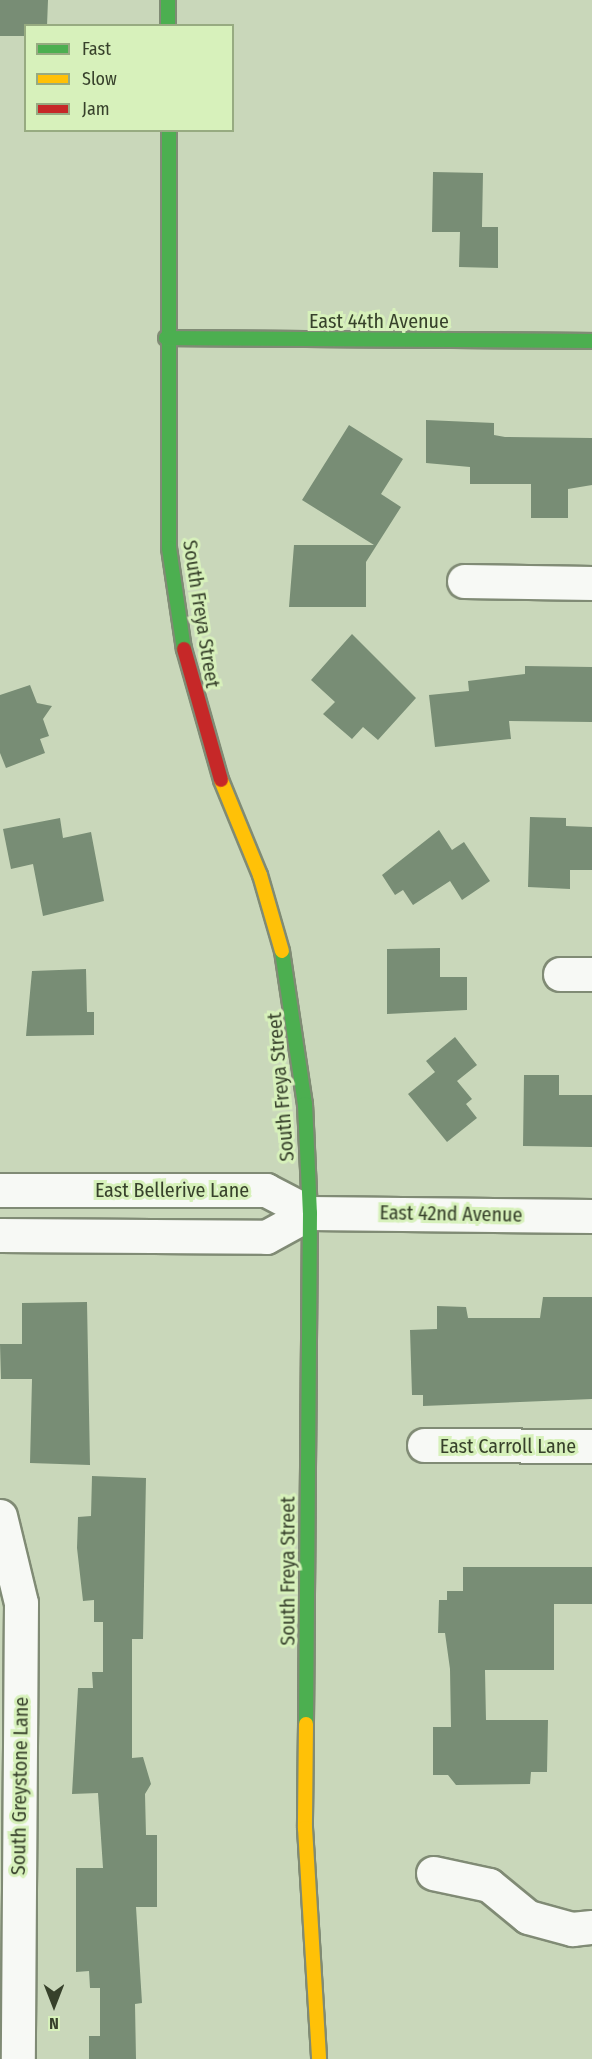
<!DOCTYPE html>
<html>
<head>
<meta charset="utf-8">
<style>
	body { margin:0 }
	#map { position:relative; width:592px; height:2059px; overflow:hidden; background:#c9d7ba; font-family:"Fira Sans Condensed",sans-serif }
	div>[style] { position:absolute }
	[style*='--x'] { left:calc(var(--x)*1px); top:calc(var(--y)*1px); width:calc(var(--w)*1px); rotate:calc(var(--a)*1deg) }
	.building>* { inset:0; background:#788d75 }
	.roads { filter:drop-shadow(2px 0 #808b75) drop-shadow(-2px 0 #808b75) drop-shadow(0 2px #808b75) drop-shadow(0 -2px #808b75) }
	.street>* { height:33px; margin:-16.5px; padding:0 16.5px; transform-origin:16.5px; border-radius:16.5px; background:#f7f9f5 }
	.fast>* { height:14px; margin:-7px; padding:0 7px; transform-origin:7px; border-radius:7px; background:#4caf50 }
	.slow>* { height:14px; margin:-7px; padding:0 7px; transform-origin:7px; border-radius:7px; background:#ffc107 }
	.jam>* { height:14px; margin:-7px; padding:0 7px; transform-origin:7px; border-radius:7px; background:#c62828 }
	span { translate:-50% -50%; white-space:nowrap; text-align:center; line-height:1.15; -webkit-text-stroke:6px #d7f1bb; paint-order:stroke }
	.street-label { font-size:20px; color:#37412b }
	.legend { position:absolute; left:24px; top:24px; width:210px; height:108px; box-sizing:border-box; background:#d7f1bb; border:2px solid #97ab81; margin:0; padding:8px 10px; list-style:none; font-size:18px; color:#37412b }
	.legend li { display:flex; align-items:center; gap:12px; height:30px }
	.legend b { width:30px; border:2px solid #97ab81 }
	.north { position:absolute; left:24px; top:1975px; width:60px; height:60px; -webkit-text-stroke:4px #d7f1bb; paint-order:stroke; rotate:180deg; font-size:16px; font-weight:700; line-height:24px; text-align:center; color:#37412b }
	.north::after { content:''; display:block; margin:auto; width:21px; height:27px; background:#37412b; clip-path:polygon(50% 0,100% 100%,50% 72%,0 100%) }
</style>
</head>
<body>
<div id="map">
	<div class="building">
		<div style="clip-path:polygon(0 0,48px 0,47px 26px,26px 26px,26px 36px,0 36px)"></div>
		<div style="clip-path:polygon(433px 172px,483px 173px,482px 227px,498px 227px,498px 268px,459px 267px,460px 232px,432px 232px)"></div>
		<div style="clip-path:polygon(426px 420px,494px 423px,494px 435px,505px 437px,592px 438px,592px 485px,568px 489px,568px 518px,531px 518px,531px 484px,470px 484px,470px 467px,426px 463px)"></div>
		<div style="clip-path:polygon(349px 425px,403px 459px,381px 494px,401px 507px,366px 562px,366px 607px,289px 607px,294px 545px,374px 545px,302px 500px)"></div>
		<div style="clip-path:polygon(352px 634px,416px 698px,378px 740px,363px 727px,352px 739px,323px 714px,335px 702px,311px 680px)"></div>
		<div style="clip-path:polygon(525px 666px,592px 667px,592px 722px,509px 721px,511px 739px,435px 747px,429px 695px,469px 691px,468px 681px,525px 674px)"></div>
		<div style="clip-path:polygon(30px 685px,37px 703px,52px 706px,43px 719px,49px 736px,40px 739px,45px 753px,6px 768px,0 753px,0 695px)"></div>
		<div style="clip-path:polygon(530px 817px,566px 818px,566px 826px,592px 827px,592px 870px,570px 870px,570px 889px,528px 887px)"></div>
		<div style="clip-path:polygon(60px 818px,63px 838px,91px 832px,104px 901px,43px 916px,33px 864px,11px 869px,3px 829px)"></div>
		<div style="clip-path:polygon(439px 830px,452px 850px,464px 842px,490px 881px,462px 900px,450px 881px,413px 905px,403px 890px,395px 895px,382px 875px)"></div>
		<div style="clip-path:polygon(440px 948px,440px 977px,467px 977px,467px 1010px,387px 1014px,387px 949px)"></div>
		<div style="clip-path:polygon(86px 969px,87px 1012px,94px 1012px,94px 1035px,26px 1036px,32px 971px)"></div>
		<div style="clip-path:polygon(455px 1037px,477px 1065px,457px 1081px,472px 1099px,466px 1104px,477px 1118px,447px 1142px,408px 1094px,435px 1072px,426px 1061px)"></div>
		<div style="clip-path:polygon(524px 1075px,559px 1075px,559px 1095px,592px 1095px,592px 1147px,523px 1146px)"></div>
		<div style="clip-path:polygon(543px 1297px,592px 1297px,592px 1399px,423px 1406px,423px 1395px,412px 1395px,410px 1330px,437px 1329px,437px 1306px,466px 1307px,468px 1318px,540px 1318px)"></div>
		<div style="clip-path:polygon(87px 1302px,90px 1465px,30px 1463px,32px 1379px,1px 1379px,0 1344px,22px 1344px,22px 1303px)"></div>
		<div style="clip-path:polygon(92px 1476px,146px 1478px,143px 1639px,132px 1639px,132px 1758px,143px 1757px,151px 1784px,145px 1794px,146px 1835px,157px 1835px,157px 1907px,136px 1907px,142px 2003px,135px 2004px,136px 2059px,89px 2059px,89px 2036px,100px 2036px,100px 1988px,90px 1988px,89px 1971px,76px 1972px,76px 1868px,103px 1868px,98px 1793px,72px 1794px,78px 1688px,93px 1688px,92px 1672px,103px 1672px,103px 1622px,94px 1622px,94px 1600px,83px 1601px,77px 1548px,78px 1517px,91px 1516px)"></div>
		<div style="clip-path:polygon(463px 1567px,592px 1567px,592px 1604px,554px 1604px,554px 1670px,485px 1670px,486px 1720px,548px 1720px,547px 1772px,531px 1772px,530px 1784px,456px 1785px,448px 1775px,433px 1775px,433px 1727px,451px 1727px,450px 1669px,445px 1633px,438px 1633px,439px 1600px,447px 1600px,447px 1591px,463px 1591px)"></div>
	</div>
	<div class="roads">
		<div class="street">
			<div style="--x:464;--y:581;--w:128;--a:0.9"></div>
			<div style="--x:560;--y:974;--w:32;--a:0"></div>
			<div style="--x:0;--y:1190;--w:266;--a:0"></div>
			<div style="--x:266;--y:1190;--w:50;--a:27.6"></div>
			<div style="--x:310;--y:1213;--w:282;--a:0.6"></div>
			<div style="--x:0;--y:1235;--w:266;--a:0.4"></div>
			<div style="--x:266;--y:1237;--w:50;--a:-28.6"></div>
			<div style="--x:424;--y:1445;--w:168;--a:0.3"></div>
			<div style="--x:0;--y:1516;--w:89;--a:76.4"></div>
			<div style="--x:21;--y:1603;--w:456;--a:90.4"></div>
			<div style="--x:433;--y:1873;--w:57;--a:12.1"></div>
			<div style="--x:489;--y:1885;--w:50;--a:39.4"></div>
			<div style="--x:528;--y:1917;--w:46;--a:15.3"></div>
			<div style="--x:572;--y:1929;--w:20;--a:-6"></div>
		</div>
		<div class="fast">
			<div style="--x:168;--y:0;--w:26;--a:90"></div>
			<div style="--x:169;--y:130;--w:418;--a:90"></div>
			<div style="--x:169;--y:548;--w:102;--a:81.6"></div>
			<div style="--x:166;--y:338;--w:426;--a:0.4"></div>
			<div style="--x:282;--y:951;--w:155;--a:81.5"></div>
			<div style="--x:305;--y:1104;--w:109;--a:87.4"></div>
			<div style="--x:310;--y:1213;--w:511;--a:90.45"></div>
		</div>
		<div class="slow">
			<div style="--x:221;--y:780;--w:103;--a:67.7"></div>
			<div style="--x:260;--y:875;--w:79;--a:73.9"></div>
			<div style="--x:306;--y:1724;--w:104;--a:90.6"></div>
			<div style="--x:305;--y:1828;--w:231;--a:86.5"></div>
		</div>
		<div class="jam">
			<div style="--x:184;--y:649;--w:136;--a:74.2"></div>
		</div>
	</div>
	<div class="street-label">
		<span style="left:379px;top:321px">East 44th Avenue</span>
		<span style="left:201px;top:614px;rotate:81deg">South Freya Street</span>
		<span style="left:281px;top:1087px;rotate:-95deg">South Freya Street</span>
		<span style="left:172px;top:1190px">East Bellerive Lane</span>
		<span style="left:451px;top:1214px;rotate:1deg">East 42nd Avenue</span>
		<span style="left:508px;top:1446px">East Carroll Lane</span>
		<span style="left:288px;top:1571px;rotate:-90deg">South Freya Street</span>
		<span style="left:20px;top:1786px;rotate:-89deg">South Greystone Lane</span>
	</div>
	<ul class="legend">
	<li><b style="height:8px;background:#4caf50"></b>Fast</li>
	<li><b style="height:8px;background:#ffc107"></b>Slow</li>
	<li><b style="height:8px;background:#c62828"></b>Jam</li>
	</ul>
	<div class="north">N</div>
</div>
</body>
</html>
